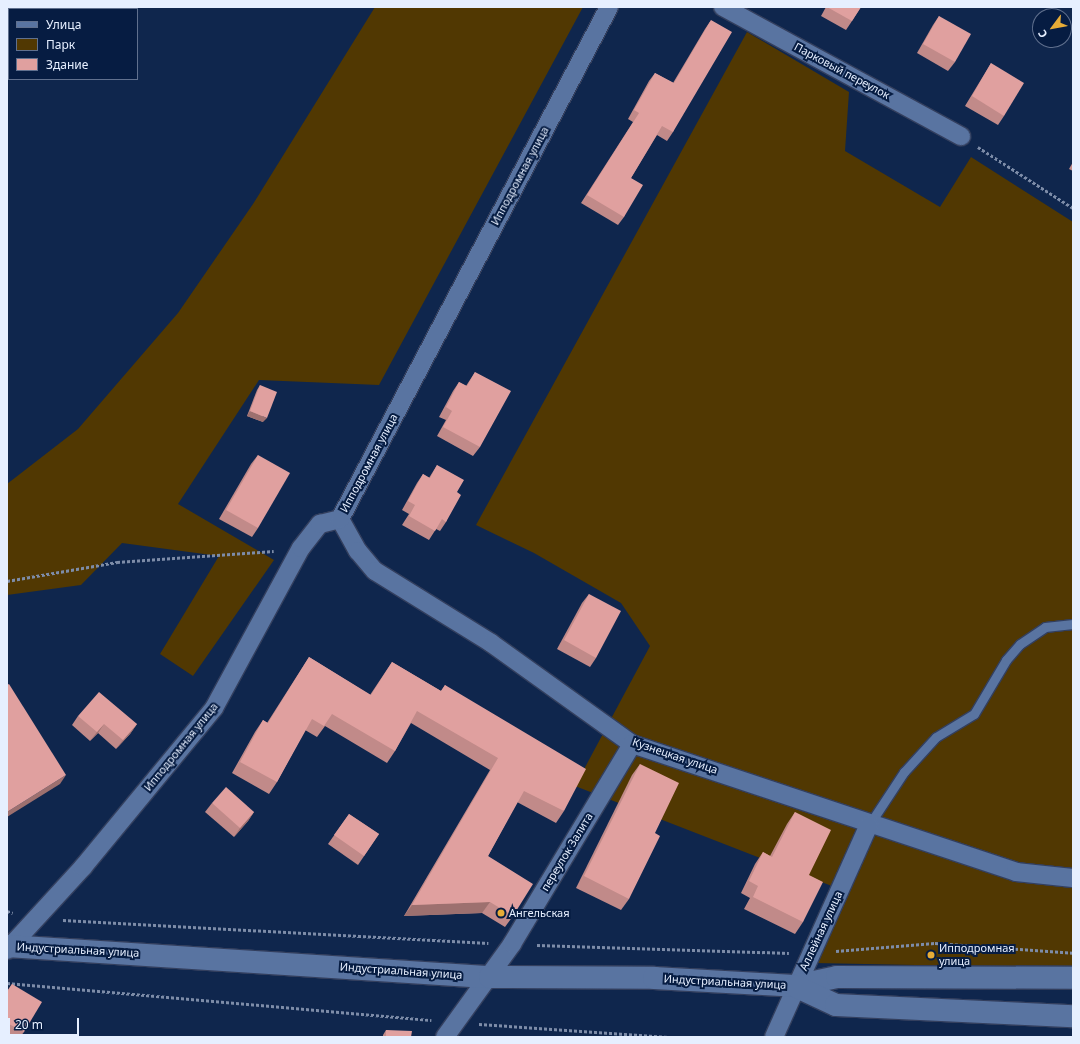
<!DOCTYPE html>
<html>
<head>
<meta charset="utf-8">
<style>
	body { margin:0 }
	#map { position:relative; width:1080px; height:1044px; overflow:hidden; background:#0f264d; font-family:"Noto Sans",sans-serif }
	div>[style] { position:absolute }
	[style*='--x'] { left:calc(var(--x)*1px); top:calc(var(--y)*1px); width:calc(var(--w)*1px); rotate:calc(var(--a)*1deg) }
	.green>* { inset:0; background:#513802 }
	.path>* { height:2.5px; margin-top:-1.25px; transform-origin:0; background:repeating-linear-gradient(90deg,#7d8ca8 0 3px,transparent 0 5px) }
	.roads { filter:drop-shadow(1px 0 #333f5e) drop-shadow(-1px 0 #333f5e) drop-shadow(0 1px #333f5e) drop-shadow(0 -1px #333f5e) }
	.service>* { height:9px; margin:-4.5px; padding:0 4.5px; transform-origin:4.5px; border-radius:4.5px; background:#5974a1 }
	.minor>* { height:18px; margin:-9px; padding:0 9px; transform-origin:9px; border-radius:9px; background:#5974a1 }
	.tertiary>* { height:22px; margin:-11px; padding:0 11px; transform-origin:11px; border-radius:11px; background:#5974a1 }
	.wall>* { inset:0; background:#c18a89 }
	.shaded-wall>* { inset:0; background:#9d706f }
	.building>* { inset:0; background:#e0a09f }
	.dots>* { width:11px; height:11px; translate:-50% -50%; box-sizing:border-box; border:2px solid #061c42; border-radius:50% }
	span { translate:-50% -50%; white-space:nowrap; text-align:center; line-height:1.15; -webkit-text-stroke:4px #061c42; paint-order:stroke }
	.street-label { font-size:11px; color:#e6efff }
	.poi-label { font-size:11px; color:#e6efff }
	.left { translate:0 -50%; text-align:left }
	.frame { position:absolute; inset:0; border:8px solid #e6efff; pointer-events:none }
	.legend { position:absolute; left:8px; top:8px; width:130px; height:72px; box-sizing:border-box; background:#061c42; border:1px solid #60708e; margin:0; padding:5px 7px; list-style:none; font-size:12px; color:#e6efff }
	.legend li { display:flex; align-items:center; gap:8px; height:20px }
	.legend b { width:20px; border:1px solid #60708e }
	.north { position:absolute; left:1032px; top:8px; width:40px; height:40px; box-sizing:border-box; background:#061c42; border:1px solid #60708e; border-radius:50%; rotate:238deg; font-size:11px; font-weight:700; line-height:16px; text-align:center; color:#e6efff }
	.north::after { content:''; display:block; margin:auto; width:14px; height:18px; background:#e7ac37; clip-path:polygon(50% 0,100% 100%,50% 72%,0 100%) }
	.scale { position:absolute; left:8px; top:1018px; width:71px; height:18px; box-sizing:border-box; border:2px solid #e6efff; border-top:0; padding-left:5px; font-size:12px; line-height:14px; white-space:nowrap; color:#e6efff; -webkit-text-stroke:3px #061c42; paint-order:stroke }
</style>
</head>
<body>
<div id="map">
	<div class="green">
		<div style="clip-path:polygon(375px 7px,583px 7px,379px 385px,259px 380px,178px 504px,274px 560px,193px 676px,160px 654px,219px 556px,122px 543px,81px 585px,7px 595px,7px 484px,78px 429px,178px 313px,253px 204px)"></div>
		<div style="clip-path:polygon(747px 32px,849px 92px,845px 151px,940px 207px,971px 157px,1073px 222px,1073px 968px,814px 963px,842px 890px,575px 786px,650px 646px,621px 603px,534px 553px,476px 525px)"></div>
	</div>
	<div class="path">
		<div style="--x:978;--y:147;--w:113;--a:32.7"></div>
		<div style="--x:7;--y:581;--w:112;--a:-9.8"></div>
		<div style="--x:117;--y:562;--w:157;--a:-4"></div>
		<div style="--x:7;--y:911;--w:6;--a:18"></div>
		<div style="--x:63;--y:920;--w:426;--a:3.1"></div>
		<div style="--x:537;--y:945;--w:252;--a:1.8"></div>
		<div style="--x:836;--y:951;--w:99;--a:-4.6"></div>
		<div style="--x:935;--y:943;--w:138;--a:4.1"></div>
		<div style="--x:7;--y:983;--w:426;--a:5"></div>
		<div style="--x:479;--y:1024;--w:190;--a:3.9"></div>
	</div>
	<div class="roads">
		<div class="service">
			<div style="--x:869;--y:825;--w:64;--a:-56.6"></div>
			<div style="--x:904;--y:772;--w:47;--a:-47.6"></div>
			<div style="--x:936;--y:737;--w:44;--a:-31.2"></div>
			<div style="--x:974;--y:714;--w:63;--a:-59.3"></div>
			<div style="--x:1006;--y:660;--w:21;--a:-49"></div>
			<div style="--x:1020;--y:644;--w:30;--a:-34"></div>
			<div style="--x:1045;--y:627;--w:28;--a:-6"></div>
		</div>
		<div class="minor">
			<div style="--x:723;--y:7;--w:271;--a:28.5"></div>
			<div style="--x:340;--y:519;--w:37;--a:61"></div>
			<div style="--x:358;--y:551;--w:26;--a:50"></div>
			<div style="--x:375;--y:571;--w:137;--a:31.8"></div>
			<div style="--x:491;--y:643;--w:173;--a:35.6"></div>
			<div style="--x:632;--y:744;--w:405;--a:18.4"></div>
			<div style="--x:1016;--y:872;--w:57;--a:6"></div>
			<div style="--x:7;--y:950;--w:113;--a:-47.5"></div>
			<div style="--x:83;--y:867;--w:206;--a:-50.5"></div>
			<div style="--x:214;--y:708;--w:182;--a:-61.5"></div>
			<div style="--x:301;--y:548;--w:31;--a:-52"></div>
			<div style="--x:320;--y:524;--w:21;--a:-14"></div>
			<div style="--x:340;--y:519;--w:578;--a:-62.28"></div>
			<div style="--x:445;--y:1037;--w:115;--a:-54.2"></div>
			<div style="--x:512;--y:944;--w:233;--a:-59"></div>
			<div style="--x:774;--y:1037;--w:232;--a:-65.9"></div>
		</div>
		<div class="tertiary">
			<div style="--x:7;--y:946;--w:484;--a:3.7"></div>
			<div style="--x:490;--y:977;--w:164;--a:0.3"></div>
			<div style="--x:654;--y:978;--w:141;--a:3.2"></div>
			<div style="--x:795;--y:986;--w:43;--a:-12.1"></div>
			<div style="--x:837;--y:977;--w:236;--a:0.2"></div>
			<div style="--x:795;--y:986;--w:45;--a:24.9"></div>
			<div style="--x:836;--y:1005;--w:237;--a:2.7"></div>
		</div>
	</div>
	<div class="wall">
		<div style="clip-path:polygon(826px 7px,861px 7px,852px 21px,846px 30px,821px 16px)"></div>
		<div style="clip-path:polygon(939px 16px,955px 62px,948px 71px,917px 53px,933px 25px)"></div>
		<div style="clip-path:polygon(711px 20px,673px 132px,667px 141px,657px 135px,631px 178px,624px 217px,618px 225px,581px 203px,633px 122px,628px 119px,649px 81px,655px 73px,673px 83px,705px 29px)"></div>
		<div style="clip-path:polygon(991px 63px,1004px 116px,998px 125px,965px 106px,985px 73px)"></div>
		<div style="clip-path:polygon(1073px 162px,1073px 171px,1069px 169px)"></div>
		<div style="clip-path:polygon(475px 372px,480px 447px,473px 456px,437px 436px,446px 420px,439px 417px,453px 391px,459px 382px,466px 386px)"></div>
		<div style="clip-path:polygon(260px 385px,263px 422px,247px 416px,257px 390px)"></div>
		<div style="clip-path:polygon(258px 455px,258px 528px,252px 537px,219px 519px,251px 464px)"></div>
		<div style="clip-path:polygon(437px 465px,457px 492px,446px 522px,440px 531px,436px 529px,429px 540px,402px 525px,409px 514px,402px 510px,417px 483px,423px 474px,429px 478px)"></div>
		<div style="clip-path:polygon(589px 594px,596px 658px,590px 667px,557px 649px,582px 603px)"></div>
		<div style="clip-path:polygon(309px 657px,370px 695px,392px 662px,441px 691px,445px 685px,564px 811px,556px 823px,517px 802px,488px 856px,513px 916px,505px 927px,482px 913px,404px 916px,490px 770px,411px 723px,395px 751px,387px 763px,325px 726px,317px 737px,305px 730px,277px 782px,269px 794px,232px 773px,255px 732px,263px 720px,267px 723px)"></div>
		<div style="clip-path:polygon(78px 716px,137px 724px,130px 734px,116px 749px,98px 733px,90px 741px,72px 725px)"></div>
		<div style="clip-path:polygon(640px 764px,629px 899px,621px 910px,576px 888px,632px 775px)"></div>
		<div style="clip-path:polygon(212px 803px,254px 812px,248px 821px,234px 837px,205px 812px)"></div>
		<div style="clip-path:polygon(795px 812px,809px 875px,803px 922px,795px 934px,744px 909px,750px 898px,741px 893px,755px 864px,763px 852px,770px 856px,787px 824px)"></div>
		<div style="clip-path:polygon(349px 814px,379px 834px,358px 865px,328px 844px)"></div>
		<div style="clip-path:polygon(12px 984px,24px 1032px,20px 1037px,10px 1037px,7px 1035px,7px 991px)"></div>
		<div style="clip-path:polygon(386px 1030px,411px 1037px,383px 1037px,383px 1035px)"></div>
	</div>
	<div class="shaded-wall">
		<div style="clip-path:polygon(250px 411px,267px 418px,263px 422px,247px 416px)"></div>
		<div style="clip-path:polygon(104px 724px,98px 733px,90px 741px,97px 732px)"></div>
		<div style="clip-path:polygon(137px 724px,130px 734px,116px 749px,123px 740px)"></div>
		<div style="clip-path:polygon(66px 775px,60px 784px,7px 817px,7px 812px)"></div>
		<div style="clip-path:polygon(254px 812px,248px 821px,234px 837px,240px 828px)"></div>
		<div style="clip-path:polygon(490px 902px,482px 913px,404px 916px,412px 905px)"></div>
	</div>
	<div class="building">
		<div style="clip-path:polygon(827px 7px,861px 7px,852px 21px)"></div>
		<div style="clip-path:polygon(939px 16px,971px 34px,955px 62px,923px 44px)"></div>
		<div style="clip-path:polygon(711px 20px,732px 32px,673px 132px,662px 126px,631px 178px,643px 185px,624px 217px,587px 195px,639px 113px,634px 110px,655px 73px,674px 83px)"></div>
		<div style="clip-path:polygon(991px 63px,1024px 83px,1004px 116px,972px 96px)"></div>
		<div style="clip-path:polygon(475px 372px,511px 391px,480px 447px,443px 427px,452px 411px,446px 407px,459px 382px,467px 386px)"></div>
		<div style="clip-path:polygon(260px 385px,277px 392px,267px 418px,250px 411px)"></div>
		<div style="clip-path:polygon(258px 455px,290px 473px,258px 528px,226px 510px)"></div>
		<div style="clip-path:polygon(437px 465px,464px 480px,457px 492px,461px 495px,446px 522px,442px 519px,435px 531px,409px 516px,415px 505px,408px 501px,423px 474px,430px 478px)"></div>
		<div style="clip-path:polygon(589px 594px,621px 611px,596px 658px,564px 640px)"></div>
		<div style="clip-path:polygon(309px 657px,371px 695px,392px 662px,441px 691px,445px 685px,586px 769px,564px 811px,524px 791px,488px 856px,533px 884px,513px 916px,490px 902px,412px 905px,498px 758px,417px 711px,395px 751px,332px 714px,324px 726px,312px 719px,277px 782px,240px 762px,263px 720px,268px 723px)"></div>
		<div style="clip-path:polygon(9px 684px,66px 775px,7px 812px,7px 685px)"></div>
		<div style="clip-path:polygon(99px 692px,137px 724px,123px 740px,104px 724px,97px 732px,78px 716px)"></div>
		<div style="clip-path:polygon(640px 764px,679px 783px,655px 833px,660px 836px,629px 899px,584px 876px)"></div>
		<div style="clip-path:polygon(226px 787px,254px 812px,240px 828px,212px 803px)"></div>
		<div style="clip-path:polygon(795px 812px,831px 830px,809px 875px,823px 882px,803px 922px,753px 897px,758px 886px,749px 881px,763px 852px,772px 857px)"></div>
		<div style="clip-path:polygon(349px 814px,379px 834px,364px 856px,334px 835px)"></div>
		<div style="clip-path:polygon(12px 984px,42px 1002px,24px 1032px,7px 1023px,7px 992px)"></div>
		<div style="clip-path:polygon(386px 1030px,412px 1031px,411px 1037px,386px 1037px)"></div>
	</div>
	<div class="dots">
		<div style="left:501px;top:913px;background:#e7ac37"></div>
		<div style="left:931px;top:955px;background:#e7ac37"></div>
	</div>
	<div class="street-label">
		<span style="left:842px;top:71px;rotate:28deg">Парковый переулок</span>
		<span style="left:520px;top:176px;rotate:-62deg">Ипподромная улица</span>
		<span style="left:369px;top:463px;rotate:-62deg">Ипподромная улица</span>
		<span style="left:181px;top:747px;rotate:-51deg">Ипподромная улица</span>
		<span style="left:675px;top:756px;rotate:19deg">Кузнецкая улица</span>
		<span style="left:567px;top:852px;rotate:-59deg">переулок Залита</span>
		<span style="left:821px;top:931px;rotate:-65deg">Аллейная улица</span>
		<span style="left:78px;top:950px;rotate:3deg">Индустриальная улица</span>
		<span style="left:401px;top:971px;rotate:4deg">Индустриальная улица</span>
		<span style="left:725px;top:982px;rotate:3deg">Индустриальная улица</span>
	</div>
	<div class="poi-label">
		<span class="left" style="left:509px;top:913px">Ангельская</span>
		<span class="left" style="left:939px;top:955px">Ипподромная<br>улица</span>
	</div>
	<div class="frame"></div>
	<ul class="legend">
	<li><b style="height:5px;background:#5974a1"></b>Улица</li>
	<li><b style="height:11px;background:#513802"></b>Парк</li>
	<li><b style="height:11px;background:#e0a09f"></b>Здание</li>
	</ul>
	<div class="north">С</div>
	<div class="scale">20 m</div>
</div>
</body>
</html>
